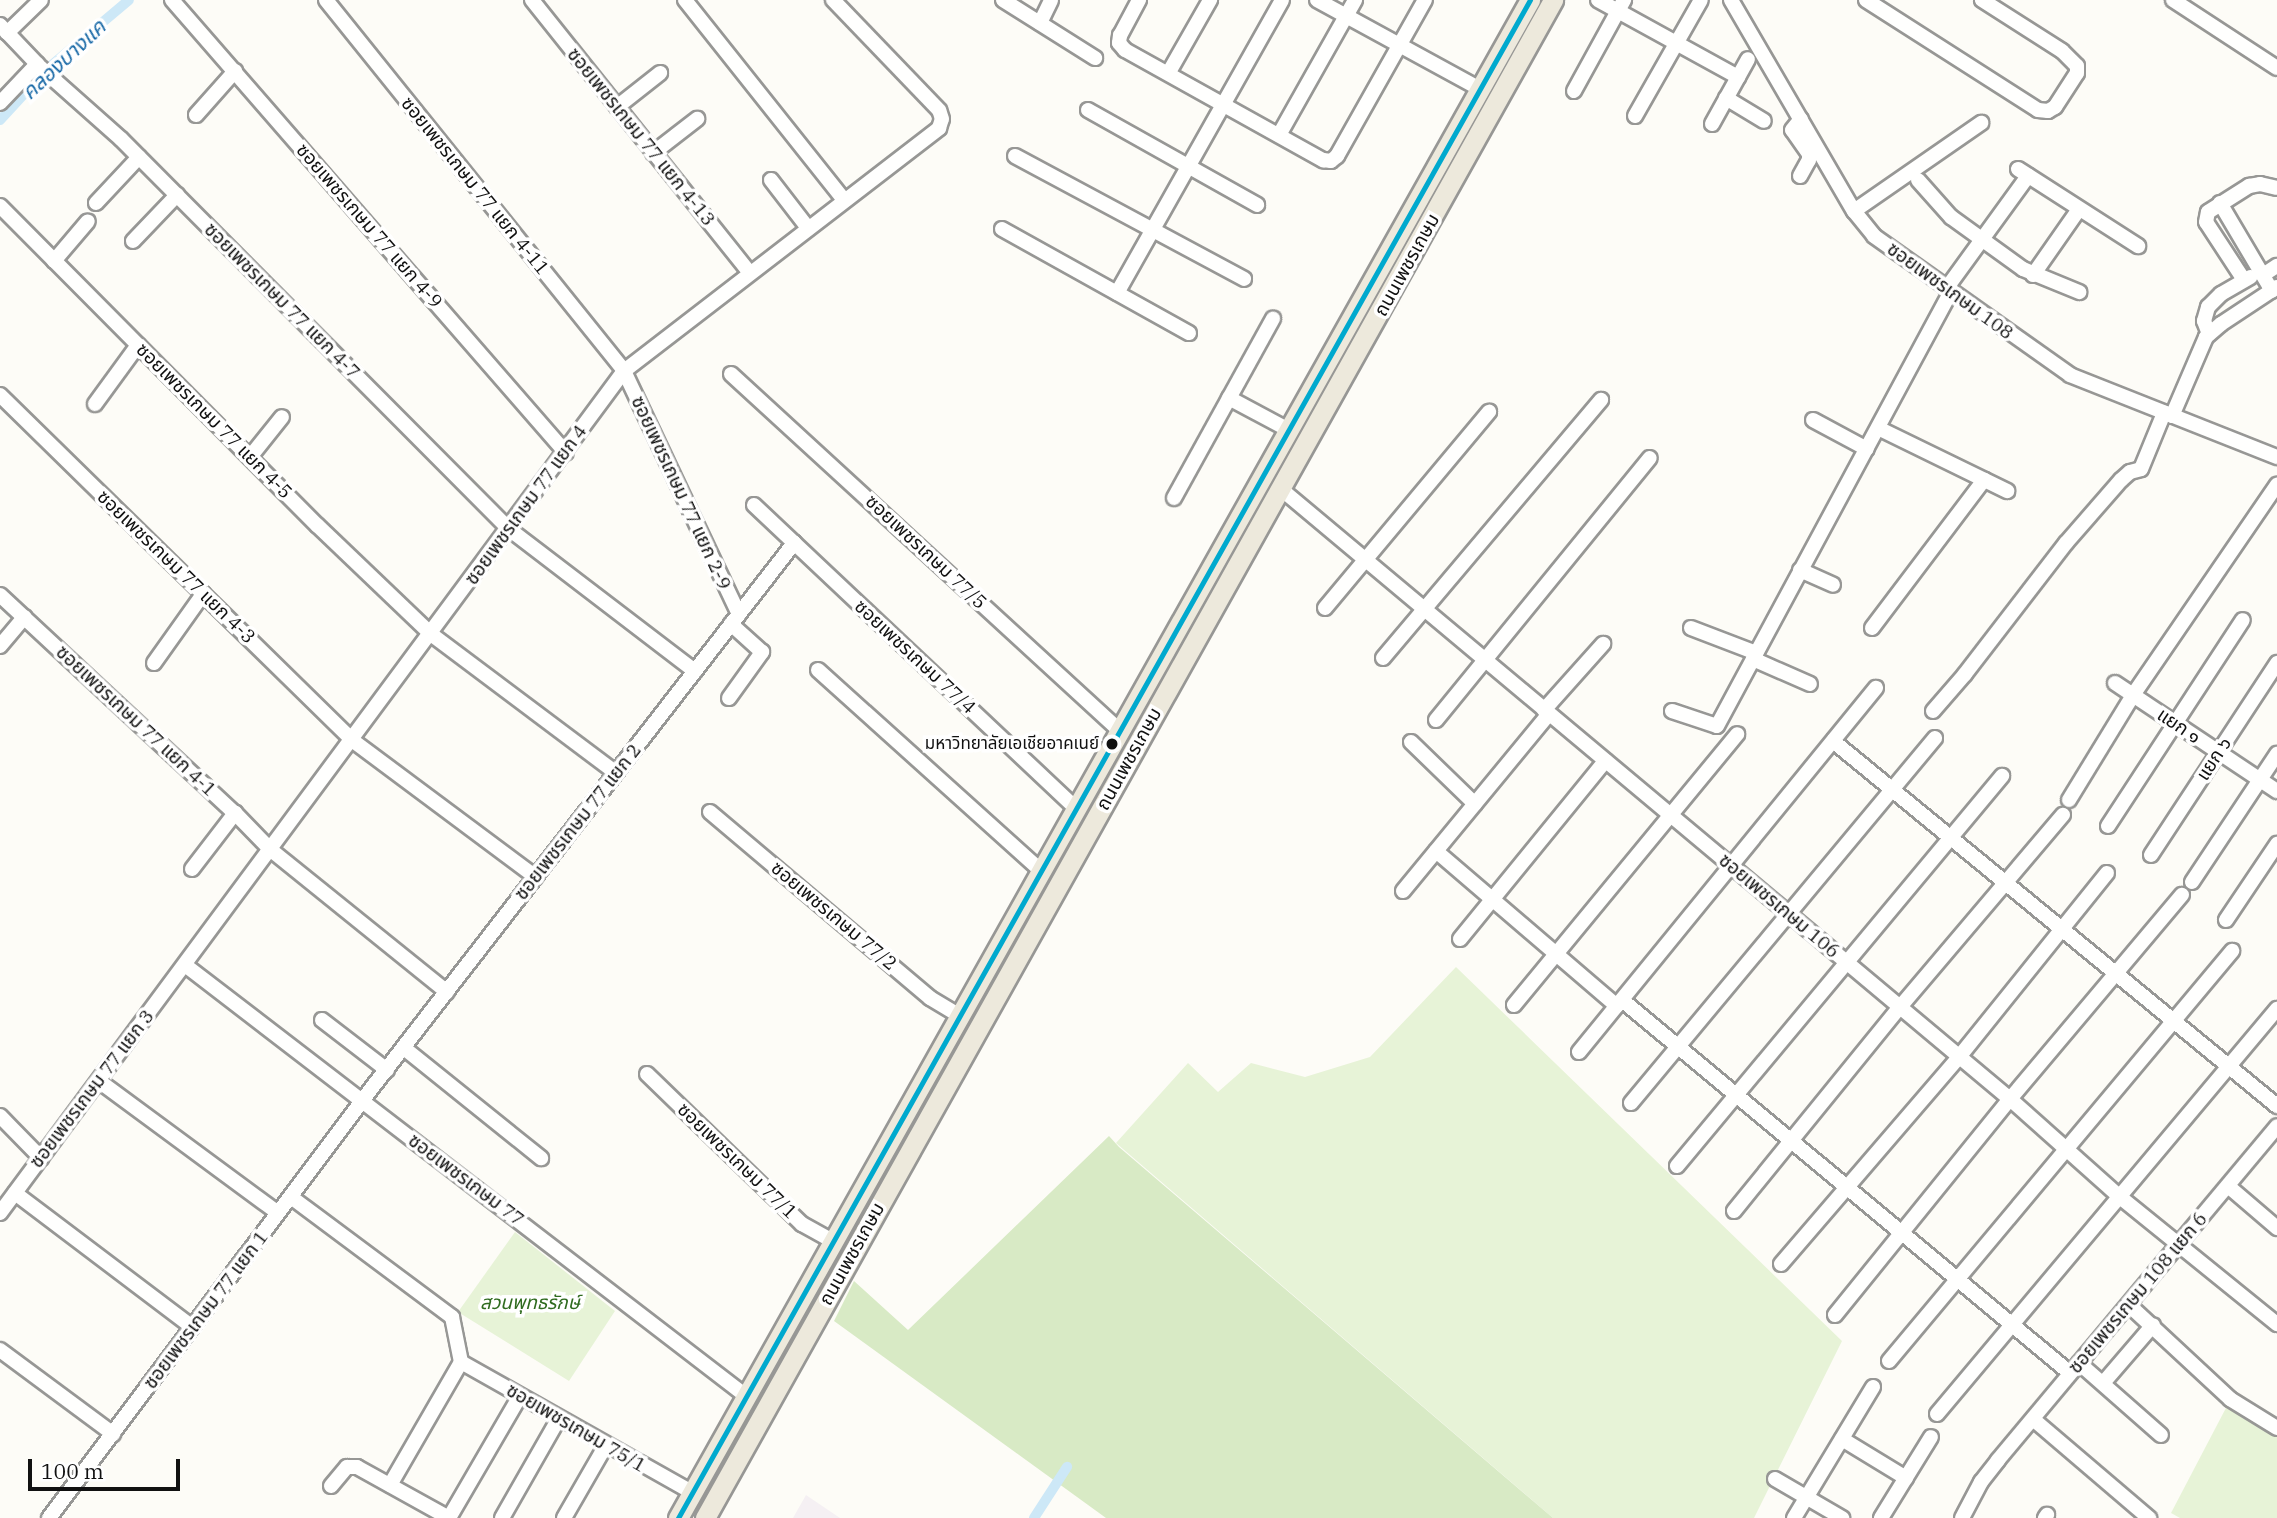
<!DOCTYPE html>
<html>
<head>
<meta charset="utf-8">
<style>
	body { margin:0 }
	#map { position:relative; width:2277px; height:1518px; overflow:hidden; background:#fdfcf7; font-family:"IBM Plex Serif","Noto Sans Thai",serif }
	div>[style] { position:absolute }
	[style*='--x'] { left:calc(var(--x)*1px); top:calc(var(--y)*1px); width:calc(var(--w)*1px); rotate:calc(var(--a)*1deg) }
	.industrial>* { inset:0; background:#f5f0f3 }
	.green>* { inset:0; background:#e7f3d7 }
	.forest>* { inset:0; background:#d8eac5 }
	.canal>* { height:10px; margin:-5px; padding:0 5px; transform-origin:5px; border-radius:5px; background:#cde8f7 }
	.roads { filter:drop-shadow(2px 0 #979795) drop-shadow(-2px 0 #979795) drop-shadow(0 2px #979795) drop-shadow(0 -2px #979795) }
	.minor>* { height:14px; margin:-7px; padding:0 7px; transform-origin:7px; border-radius:7px; background:#fffffe }
	.major>* { height:19px; margin:-9.5px; padding:0 9.5px; transform-origin:9.5px; border-radius:9.5px; background:#ede9dc }
	.bus-1>* { height:5px; margin:-2.5px; padding:0 2.5px; transform-origin:2.5px; border-radius:2.5px; background:#00a9ce }
	.dots>* { width:19px; height:19px; translate:-50% -50%; box-sizing:border-box; border:4px solid #fff; border-radius:50% }
	span { translate:-50% -50%; white-space:nowrap; text-align:center; line-height:1.15; -webkit-text-stroke:7px #fff; paint-order:stroke }
	.bus-label { font-size:17px; color:#111 }
	.right { translate:-100% -50%; text-align:right }
	.street-label { font-size:19px; color:#111 }
	.park-label { font-size:19px; color:#2f6b1f; font-style:italic }
	.water-label { font-size:21px; color:#1768a6; font-style:italic }
	.scale { position:absolute; left:28px; top:1459px; width:152px; height:32px; box-sizing:border-box; border:4px solid #111; border-top:0; padding-left:9px; font-size:21px; line-height:24px; white-space:nowrap; color:#111; -webkit-text-stroke:5px #fff; paint-order:stroke }
</style>
</head>
<body>
<div id="map">
	<div class="industrial">
		<div style="clip-path:polygon(806px 1495px,840px 1518px,793px 1518px)"></div>
	</div>
	<div class="green">
		<div style="clip-path:polygon(1456px 967px,1842px 1341px,1754px 1518px,1553px 1518px,1116px 1143px,1188px 1063px,1218px 1092px,1251px 1063px,1305px 1077px,1370px 1057px)"></div>
		<div style="clip-path:polygon(515px 1232px,615px 1311px,569px 1381px,458px 1312px)"></div>
		<div style="clip-path:polygon(2227px 1406px,2277px 1435px,2277px 1518px,2180px 1518px,2171px 1513px)"></div>
	</div>
	<div class="forest">
		<div style="clip-path:polygon(1109px 1136px,1119px 1147px,1553px 1518px,1106px 1518px,834px 1321px,854px 1281px,908px 1330px)"></div>
	</div>
	<div class="canal">
		<div style="--x:0;--y:120;--w:69;--a:-47.3"></div>
		<div style="--x:47;--y:69;--w:107;--a:-40.1"></div>
		<div style="--x:1034;--y:1518;--w:61;--a:-57.1"></div>
	</div>
	<div class="roads">
		<div class="minor">
			<div style="--x:172;--y:0;--w:600;--a:48.98"></div>
			<div style="--x:326;--y:0;--w:476;--a:51.2"></div>
			<div style="--x:624;--y:371;--w:269;--a:64.7"></div>
			<div style="--x:532;--y:0;--w:349;--a:51.4"></div>
			<div style="--x:685;--y:0;--w:256;--a:51.5"></div>
			<div style="--x:1003;--y:0;--w:109;--a:32.2"></div>
			<div style="--x:1139;--y:0;--w:40;--a:118"></div>
			<div style="--x:1120;--y:35;--w:8;--a:97"></div>
			<div style="--x:1119;--y:43;--w:9;--a:49"></div>
			<div style="--x:1125;--y:50;--w:227;--a:29.1"></div>
			<div style="--x:1323;--y:160;--w:8;--a:7"></div>
			<div style="--x:1331;--y:161;--w:8;--a:-40"></div>
			<div style="--x:1337;--y:156;--w:179;--a:-60.6"></div>
			<div style="--x:1317;--y:0;--w:186;--a:28.6"></div>
			<div style="--x:1598;--y:0;--w:160;--a:28.8"></div>
			<div style="--x:1731;--y:0;--w:244;--a:59.8"></div>
			<div style="--x:1854;--y:211;--w:32;--a:51"></div>
			<div style="--x:1874;--y:236;--w:240;--a:35.3"></div>
			<div style="--x:2070;--y:375;--w:223;--a:21.6"></div>
			<div style="--x:1866;--y:0;--w:204;--a:32.6"></div>
			<div style="--x:2038;--y:110;--w:10;--a:6"></div>
			<div style="--x:2048;--y:111;--w:8;--a:-30"></div>
			<div style="--x:2055;--y:107;--w:40;--a:-57.1"></div>
			<div style="--x:2077;--y:73;--w:7;--a:-90"></div>
			<div style="--x:2077;--y:66;--w:21;--a:-135"></div>
			<div style="--x:2062;--y:51;--w:95;--a:-147.5"></div>
			<div style="--x:2173;--y:0;--w:124;--a:33.2"></div>
			<div style="--x:1040;--y:23;--w:25;--a:-64"></div>
			<div style="--x:0;--y:25;--w:59;--a:46.4"></div>
			<div style="--x:41;--y:68;--w:107;--a:41.6"></div>
			<div style="--x:121;--y:139;--w:550;--a:45.15"></div>
			<div style="--x:509;--y:529;--w:234;--a:37.4"></div>
			<div style="--x:7;--y:33;--w:47;--a:-44.1"></div>
			<div style="--x:1169;--y:72;--w:83;--a:-60.3"></div>
			<div style="--x:1574;--y:91;--w:104;--a:-61.2"></div>
			<div style="--x:1726;--y:98;--w:44;--a:31.2"></div>
			<div style="--x:0;--y:103;--w:54;--a:-46.5"></div>
			<div style="--x:617;--y:107;--w:55;--a:-38.3"></div>
			<div style="--x:1088;--y:110;--w:194;--a:29.3"></div>
			<div style="--x:196;--y:115;--w:59;--a:-48.4"></div>
			<div style="--x:1635;--y:116;--w:133;--a:-60.4"></div>
			<div style="--x:1712;--y:124;--w:74;--a:-61"></div>
			<div style="--x:1279;--y:135;--w:155;--a:-60.6"></div>
			<div style="--x:653;--y:153;--w:56;--a:-37.7"></div>
			<div style="--x:1015;--y:156;--w:260;--a:28.2"></div>
			<div style="--x:2018;--y:169;--w:143;--a:32.7"></div>
			<div style="--x:1800;--y:176;--w:18;--a:-61"></div>
			<div style="--x:1809;--y:160;--w:6;--a:-90"></div>
			<div style="--x:1809;--y:154;--w:29;--a:-125"></div>
			<div style="--x:1792;--y:130;--w:14;--a:-51"></div>
			<div style="--x:771;--y:180;--w:61;--a:52.4"></div>
			<div style="--x:1918;--y:180;--w:50;--a:48.3"></div>
			<div style="--x:1951;--y:217;--w:89;--a:35.8"></div>
			<div style="--x:2023;--y:269;--w:61;--a:22.3"></div>
			<div style="--x:96;--y:203;--w:63;--a:-46.9"></div>
			<div style="--x:2220;--y:203;--w:102;--a:59.4"></div>
			<div style="--x:0;--y:206;--w:451;--a:45.2"></div>
			<div style="--x:318;--y:526;--w:156;--a:43.7"></div>
			<div style="--x:431;--y:634;--w:231;--a:36.9"></div>
			<div style="--x:1854;--y:211;--w:155;--a:-34.7"></div>
			<div style="--x:1002;--y:229;--w:214;--a:29.1"></div>
			<div style="--x:133;--y:241;--w:64;--a:-46.3"></div>
			<div style="--x:54;--y:261;--w:52;--a:-49.6"></div>
			<div style="--x:2033;--y:275;--w:80;--a:-55.1"></div>
			<div style="--x:2263;--y:275;--w:17;--a:-33"></div>
			<div style="--x:2244;--y:280;--w:69;--a:-123.2"></div>
			<div style="--x:2206;--y:222;--w:10;--a:-79"></div>
			<div style="--x:2208;--y:212;--w:49;--a:-32.4"></div>
			<div style="--x:2249;--y:186;--w:11;--a:-10"></div>
			<div style="--x:2260;--y:184;--w:17;--a:13"></div>
			<div style="--x:1946;--y:289;--w:140;--a:-54"></div>
			<div style="--x:1117;--y:293;--w:336;--a:-60.6"></div>
			<div style="--x:2209;--y:334;--w:14;--a:-111"></div>
			<div style="--x:2204;--y:321;--w:15;--a:-74"></div>
			<div style="--x:2208;--y:307;--w:18;--a:-45"></div>
			<div style="--x:2221;--y:294;--w:34;--a:-30"></div>
			<div style="--x:731;--y:374;--w:528;--a:42.54"></div>
			<div style="--x:0;--y:395;--w:493;--a:44.4"></div>
			<div style="--x:352;--y:740;--w:229;--a:36.7"></div>
			<div style="--x:1229;--y:398;--w:68;--a:28.1"></div>
			<div style="--x:95;--y:404;--w:73;--a:-53.9"></div>
			<div style="--x:2172;--y:416;--w:86;--a:-66.7"></div>
			<div style="--x:2206;--y:337;--w:20;--a:-41"></div>
			<div style="--x:2221;--y:324;--w:67;--a:-33.5"></div>
			<div style="--x:1813;--y:420;--w:61;--a:28.2"></div>
			<div style="--x:1878;--y:428;--w:144;--a:26"></div>
			<div style="--x:250;--y:457;--w:51;--a:-51.3"></div>
			<div style="--x:1281;--y:489;--w:951;--a:39.92"></div>
			<div style="--x:2010;--y:1099;--w:147;--a:41.7"></div>
			<div style="--x:2120;--y:1197;--w:202;--a:39"></div>
			<div style="--x:1174;--y:498;--w:205;--a:-61.1"></div>
			<div style="--x:754;--y:505;--w:442;--a:43.3"></div>
			<div style="--x:1800;--y:570;--w:36;--a:24"></div>
			<div style="--x:0;--y:595;--w:321;--a:42.9"></div>
			<div style="--x:235;--y:813;--w:52;--a:45.8"></div>
			<div style="--x:271;--y:850;--w:226;--a:38.9"></div>
			<div style="--x:1325;--y:608;--w:256;--a:-50.1"></div>
			<div style="--x:1691;--y:628;--w:70;--a:21"></div>
			<div style="--x:1872;--y:628;--w:186;--a:-52.9"></div>
			<div style="--x:0;--y:646;--w:38;--a:-50"></div>
			<div style="--x:1383;--y:658;--w:338;--a:-49.8"></div>
			<div style="--x:1753;--y:659;--w:62;--a:23.7"></div>
			<div style="--x:154;--y:663;--w:85;--a:-54.6"></div>
			<div style="--x:818;--y:670;--w:300;--a:42"></div>
			<div style="--x:2115;--y:683;--w:195;--a:33.7"></div>
			<div style="--x:729;--y:698;--w:57;--a:-54.3"></div>
			<div style="--x:762;--y:652;--w:42;--a:-137.9"></div>
			<div style="--x:1544;--y:710;--w:89;--a:-48.2"></div>
			<div style="--x:1672;--y:711;--w:47;--a:18.4"></div>
			<div style="--x:1717;--y:726;--w:492;--a:-61.7"></div>
			<div style="--x:1933;--y:711;--w:49;--a:-49.1"></div>
			<div style="--x:1965;--y:674;--w:165;--a:-52.4"></div>
			<div style="--x:2066;--y:543;--w:84;--a:-48.9"></div>
			<div style="--x:2121;--y:480;--w:12;--a:-42"></div>
			<div style="--x:2130;--y:472;--w:11;--a:-15"></div>
			<div style="--x:2141;--y:469;--w:61;--a:-67.7"></div>
			<div style="--x:1436;--y:720;--w:338;--a:-50.8"></div>
			<div style="--x:1833;--y:741;--w:575;--a:39.42"></div>
			<div style="--x:1411;--y:742;--w:89;--a:44.1"></div>
			<div style="--x:2069;--y:800;--w:123;--a:-58.6"></div>
			<div style="--x:2133;--y:695;--w:255;--a:-55.6"></div>
			<div style="--x:710;--y:812;--w:288;--a:40.2"></div>
			<div style="--x:930;--y:998;--w:35;--a:31"></div>
			<div style="--x:2108;--y:826;--w:246;--a:-56.8"></div>
			<div style="--x:1436;--y:851;--w:238;--a:40.6"></div>
			<div style="--x:2151;--y:855;--w:230;--a:-56.7"></div>
			<div style="--x:192;--y:869;--w:71;--a:-52.5"></div>
			<div style="--x:2192;--y:882;--w:154;--a:-56.4"></div>
			<div style="--x:1403;--y:891;--w:229;--a:-50.5"></div>
			<div style="--x:2226;--y:920;--w:92;--a:-56.1"></div>
			<div style="--x:1460;--y:939;--w:230;--a:-50.8"></div>
			<div style="--x:185;--y:965;--w:707;--a:37.53"></div>
			<div style="--x:1622;--y:1000;--w:583;--a:39.78"></div>
			<div style="--x:1514;--y:1005;--w:351;--a:-50.5"></div>
			<div style="--x:322;--y:1020;--w:82;--a:37.6"></div>
			<div style="--x:404;--y:1048;--w:176;--a:38.8"></div>
			<div style="--x:1579;--y:1052;--w:470;--a:-50.8"></div>
			<div style="--x:647;--y:1074;--w:216;--a:44.1"></div>
			<div style="--x:802;--y:1224;--w:35;--a:29"></div>
			<div style="--x:99;--y:1081;--w:222;--a:36.4"></div>
			<div style="--x:1631;--y:1103;--w:475;--a:-50.2"></div>
			<div style="--x:0;--y:1116;--w:59;--a:45.7"></div>
			<div style="--x:1677;--y:1166;--w:508;--a:-50.19"></div>
			<div style="--x:2228;--y:1186;--w:65;--a:40.6"></div>
			<div style="--x:15;--y:1193;--w:222;--a:37.1"></div>
			<div style="--x:291;--y:1197;--w:201;--a:36.7"></div>
			<div style="--x:452;--y:1317;--w:46;--a:78.7"></div>
			<div style="--x:1734;--y:1211;--w:263;--a:-50.9"></div>
			<div style="--x:1900;--y:1007;--w:252;--a:-49.7"></div>
			<div style="--x:0;--y:1213;--w:1048;--a:-53.46"></div>
			<div style="--x:624;--y:371;--w:398;--a:-37.6"></div>
			<div style="--x:939;--y:128;--w:9;--a:-72"></div>
			<div style="--x:942;--y:119;--w:9;--a:-108"></div>
			<div style="--x:939;--y:110;--w:153;--a:-133.9"></div>
			<div style="--x:1781;--y:1264;--w:273;--a:-49.3"></div>
			<div style="--x:1959;--y:1057;--w:236;--a:-51.2"></div>
			<div style="--x:2129;--y:1305;--w:138;--a:42.9"></div>
			<div style="--x:2230;--y:1399;--w:55;--a:31.7"></div>
			<div style="--x:1835;--y:1315;--w:278;--a:-51"></div>
			<div style="--x:2010;--y:1099;--w:267;--a:-49.9"></div>
			<div style="--x:0;--y:1350;--w:141;--a:36.6"></div>
			<div style="--x:1889;--y:1361;--w:535;--a:-50.08"></div>
			<div style="--x:461;--y:1362;--w:265;--a:29.4"></div>
			<div style="--x:2079;--y:1363;--w:109;--a:41.3"></div>
			<div style="--x:2104;--y:1382;--w:75;--a:-49.3"></div>
			<div style="--x:1937;--y:1414;--w:529;--a:-49.99"></div>
			<div style="--x:2033;--y:1419;--w:153;--a:40.5"></div>
			<div style="--x:1842;--y:1439;--w:75;--a:31.4"></div>
			<div style="--x:1775;--y:1479;--w:78;--a:30.2"></div>
			<div style="--x:390;--y:1485;--w:142;--a:-60"></div>
			<div style="--x:331;--y:1486;--w:25;--a:-50"></div>
			<div style="--x:347;--y:1467;--w:10;--a:0"></div>
			<div style="--x:357;--y:1467;--w:105;--a:29"></div>
			<div style="--x:49;--y:1518;--w:536;--a:-53.11"></div>
			<div style="--x:371;--y:1089;--w:691;--a:-52.23"></div>
			<div style="--x:449;--y:1518;--w:141;--a:-59.8"></div>
			<div style="--x:502;--y:1518;--w:115;--a:-60.3"></div>
			<div style="--x:564;--y:1518;--w:84;--a:-60.1"></div>
			<div style="--x:1794;--y:1518;--w:153;--a:-58.9"></div>
			<div style="--x:1881;--y:1518;--w:95;--a:-58.3"></div>
			<div style="--x:1962;--y:1518;--w:41;--a:-62.2"></div>
			<div style="--x:1981;--y:1482;--w:28;--a:-52"></div>
			<div style="--x:1998;--y:1460;--w:435;--a:-50.1"></div>
			<div style="--x:2045;--y:1518;--w:4;--a:-56"></div>
		</div>
		<div class="major">
			<div style="--x:678;--y:1518;--w:1741;--a:-60.7"></div>
			<div style="--x:705;--y:1518;--w:1739;--a:-60.81"></div>
		</div>
	</div>
	<div class="bus-1">
		<div style="--x:678;--y:1518;--w:1741;--a:-60.7"></div>
	</div>
	<div class="dots">
		<div style="left:1112px;top:744px;background:#111"></div>
	</div>
	<div class="bus-label">
		<span class="right" style="left:1099px;top:744px">มหาวิทยาลัยเอเชียอาคเนย์</span>
	</div>
	<div class="street-label">
		<span style="left:641px;top:137px;rotate:51deg">ซอยเพชรเกษม 77 แยก 4-13</span>
		<span style="left:475px;top:186px;rotate:51deg">ซอยเพชรเกษม 77 แยก 4-11</span>
		<span style="left:369px;top:226px;rotate:49deg">ซอยเพชรเกษม 77 แยก 4-9</span>
		<span style="left:1407px;top:265px;rotate:-61deg">ถนนเพชรเกษม</span>
		<span style="left:1950px;top:291px;rotate:36deg">ซอยเพชรเกษม 108</span>
		<span style="left:282px;top:301px;rotate:45deg">ซอยเพชรเกษม 77 แยก 4-7</span>
		<span style="left:214px;top:421px;rotate:45deg">ซอยเพชรเกษม 77 แยก 4-5</span>
		<span style="left:681px;top:493px;rotate:65deg">ซอยเพชรเกษม 77 แยก 2-9</span>
		<span style="left:526px;top:505px;rotate:-54deg">ซอยเพชรเกษม 77 แยก 4</span>
		<span style="left:926px;top:552px;rotate:43deg">ซอยเพชรเกษม 77/5</span>
		<span style="left:176px;top:567px;rotate:44deg">ซอยเพชรเกษม 77 แยก 4-3</span>
		<span style="left:915px;top:657px;rotate:43deg">ซอยเพชรเกษม 77/4</span>
		<span style="left:136px;top:721px;rotate:43deg">ซอยเพชรเกษม 77 แยก 4-1</span>
		<span style="left:2179px;top:726px;rotate:34deg">แยก ๑</span>
		<span style="left:1129px;top:759px;rotate:-61deg">ถนนเพชรเกษม</span>
		<span style="left:2214px;top:759px;rotate:-57deg">แยก ๖</span>
		<span style="left:578px;top:822px;rotate:-52deg">ซอยเพชรเกษม 77 แยก 2</span>
		<span style="left:1779px;top:906px;rotate:40deg">ซอยเพชรเกษม 106</span>
		<span style="left:834px;top:916px;rotate:40deg">ซอยเพชรเกษม 77/2</span>
		<span style="left:92px;top:1089px;rotate:-53deg">ซอยเพชรเกษม 77 แยก 3</span>
		<span style="left:737px;top:1161px;rotate:44deg">ซอยเพชรเกษม 77/1</span>
		<span style="left:466px;top:1180px;rotate:37deg">ซอยเพชรเกษม 77</span>
		<span style="left:852px;top:1254px;rotate:-61deg">ถนนเพชรเกษม</span>
		<span style="left:2138px;top:1293px;rotate:-50deg">ซอยเพชรเกษม 108 แยก 6</span>
		<span style="left:206px;top:1310px;rotate:-53deg">ซอยเพชรเกษม 77 แยก 1</span>
		<span style="left:576px;top:1428px;rotate:30deg">ซอยเพชรเกษม 75/1</span>
	</div>
	<div class="park-label">
		<span style="left:530px;top:1303px">สวนพุทธรักษ์</span>
	</div>
	<div class="water-label">
		<span style="left:63px;top:59px;rotate:-43deg">คลองบางแค</span>
	</div>
	<div class="scale">100 m</div>
</div>
</body>
</html>
